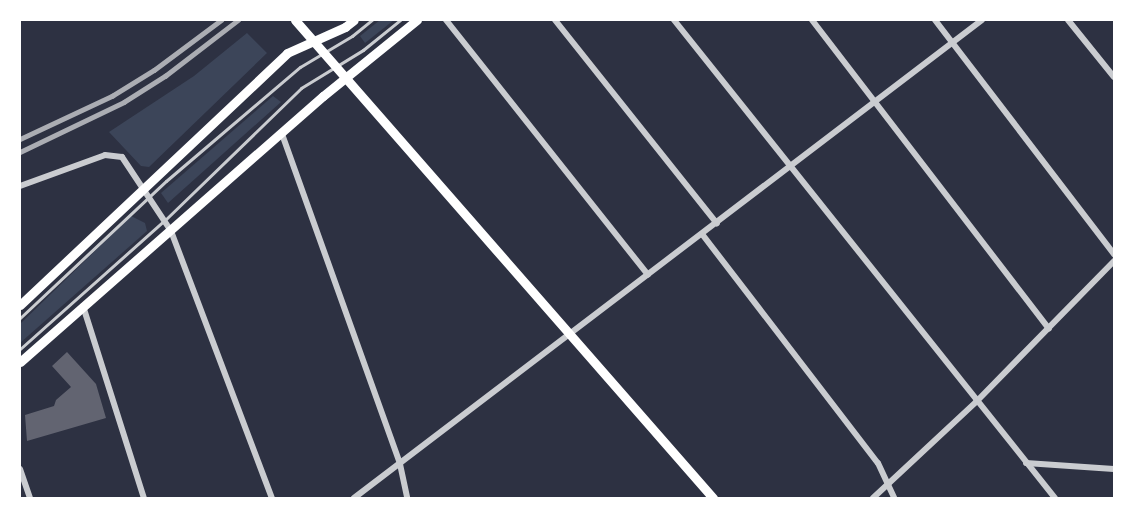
<!DOCTYPE html>
<html>
<head>
<meta charset="utf-8">
<style>
	body { margin:0 }
	#map { position:relative; width:1134px; height:518px; overflow:hidden; background:#2d3142; font-family:"Noto Serif",serif }
	div>[style] { position:absolute }
	[style*='--x'] { left:calc(var(--x)*1px); top:calc(var(--y)*1px); width:calc(var(--w)*1px); rotate:calc(var(--a)*1deg) }
	.green>* { inset:0; background:#3c4559 }
	.building>* { inset:0; background:#626471 }
	.service>* { height:3px; margin:-1.5px; padding:0 1.5px; transform-origin:1.5px; border-radius:1.5px; background:#caccd0 }
	.minor>* { height:6px; margin:-3px; padding:0 3px; transform-origin:3px; border-radius:3px; background:#caccd0 }
	.secondary>* { height:9px; margin:-4.5px; padding:0 4.5px; transform-origin:4.5px; border-radius:4.5px; background:#fff }
	.rail>* { height:4.5px; margin:-2.25px; padding:0 2.25px; transform-origin:2.25px; border-radius:2.25px; background:#abadb3 }
	span { translate:-50% -50%; white-space:nowrap; text-align:center; line-height:1.15; -webkit-text-stroke:6px #fff; paint-order:stroke }
	.frame { position:absolute; inset:0; border:21px solid #fff; pointer-events:none }
</style>
</head>
<body>
<div id="map">
	<div class="green">
		<div style="clip-path:polygon(380px 20px,394px 20px,365px 43px,360px 36px)"></div>
		<div style="clip-path:polygon(247px 33px,267px 53px,149px 167px,141px 166px,109px 132px,194px 76px)"></div>
		<div style="clip-path:polygon(273px 96px,281px 102px,168px 203px,161px 193px)"></div>
		<div style="clip-path:polygon(131px 216px,145px 223px,147px 231px,20px 343px,20px 324px)"></div>
	</div>
	<div class="building">
		<div style="clip-path:polygon(67px 352px,96px 384px,106px 418px,27px 441px,25px 415px,54px 406px,56px 400px,71px 387px,52px 366px)"></div>
	</div>
	<div class="service">
		<div style="--x:20;--y:318;--w:200;--a:-43.2"></div>
		<div style="--x:166;--y:181;--w:176;--a:-40.4"></div>
		<div style="--x:300;--y:67;--w:61;--a:-30.8"></div>
		<div style="--x:352;--y:36;--w:26;--a:-39"></div>
		<div style="--x:20;--y:349;--w:194;--a:-41.7"></div>
		<div style="--x:165;--y:220;--w:190;--a:-44.1"></div>
		<div style="--x:301;--y:88;--w:73;--a:-31.5"></div>
		<div style="--x:363;--y:50;--w:48;--a:-39"></div>
	</div>
	<div class="minor">
		<div style="--x:446;--y:20;--w:325;--a:51.6"></div>
		<div style="--x:555;--y:20;--w:260;--a:51.5"></div>
		<div style="--x:674;--y:20;--w:611;--a:51.44"></div>
		<div style="--x:812;--y:20;--w:389;--a:52.5"></div>
		<div style="--x:935;--y:20;--w:295;--a:52.6"></div>
		<div style="--x:1068;--y:20;--w:73;--a:51.1"></div>
		<div style="--x:282;--y:134;--w:350;--a:70.3"></div>
		<div style="--x:400;--y:464;--w:35;--a:78"></div>
		<div style="--x:20;--y:186;--w:90;--a:-20"></div>
		<div style="--x:105;--y:155;--w:17;--a:7"></div>
		<div style="--x:122;--y:157;--w:89;--a:56.5"></div>
		<div style="--x:171;--y:231;--w:285;--a:69.3"></div>
		<div style="--x:702;--y:234;--w:289;--a:52.5"></div>
		<div style="--x:878;--y:463;--w:38;--a:65"></div>
		<div style="--x:83;--y:306;--w:201;--a:72.4"></div>
		<div style="--x:1026;--y:463;--w:88;--a:3.9"></div>
		<div style="--x:20;--y:469;--w:31;--a:71"></div>
		<div style="--x:354;--y:498;--w:789;--a:-37.28"></div>
		<div style="--x:873;--y:498;--w:141;--a:-43"></div>
		<div style="--x:976;--y:402;--w:197;--a:-45.6"></div>
	</div>
	<div class="secondary">
		<div style="--x:295;--y:20;--w:635;--a:48.83"></div>
		<div style="--x:20;--y:305;--w:367;--a:-43.3"></div>
		<div style="--x:287;--y:53;--w:64;--a:-24.1"></div>
		<div style="--x:345;--y:27;--w:11;--a:-38"></div>
		<div style="--x:20;--y:362;--w:403;--a:-41.3"></div>
		<div style="--x:323;--y:96;--w:121;--a:-39"></div>
	</div>
	<div class="rail">
		<div style="--x:20;--y:139;--w:102;--a:-25.1"></div>
		<div style="--x:112;--y:96;--w:49;--a:-31.8"></div>
		<div style="--x:154;--y:70;--w:84;--a:-36.7"></div>
		<div style="--x:20;--y:152;--w:115;--a:-25.7"></div>
		<div style="--x:124;--y:102;--w:49;--a:-32.4"></div>
		<div style="--x:165;--y:76;--w:92;--a:-37.5"></div>
	</div>
	<div class="frame"></div>
</div>
</body>
</html>
